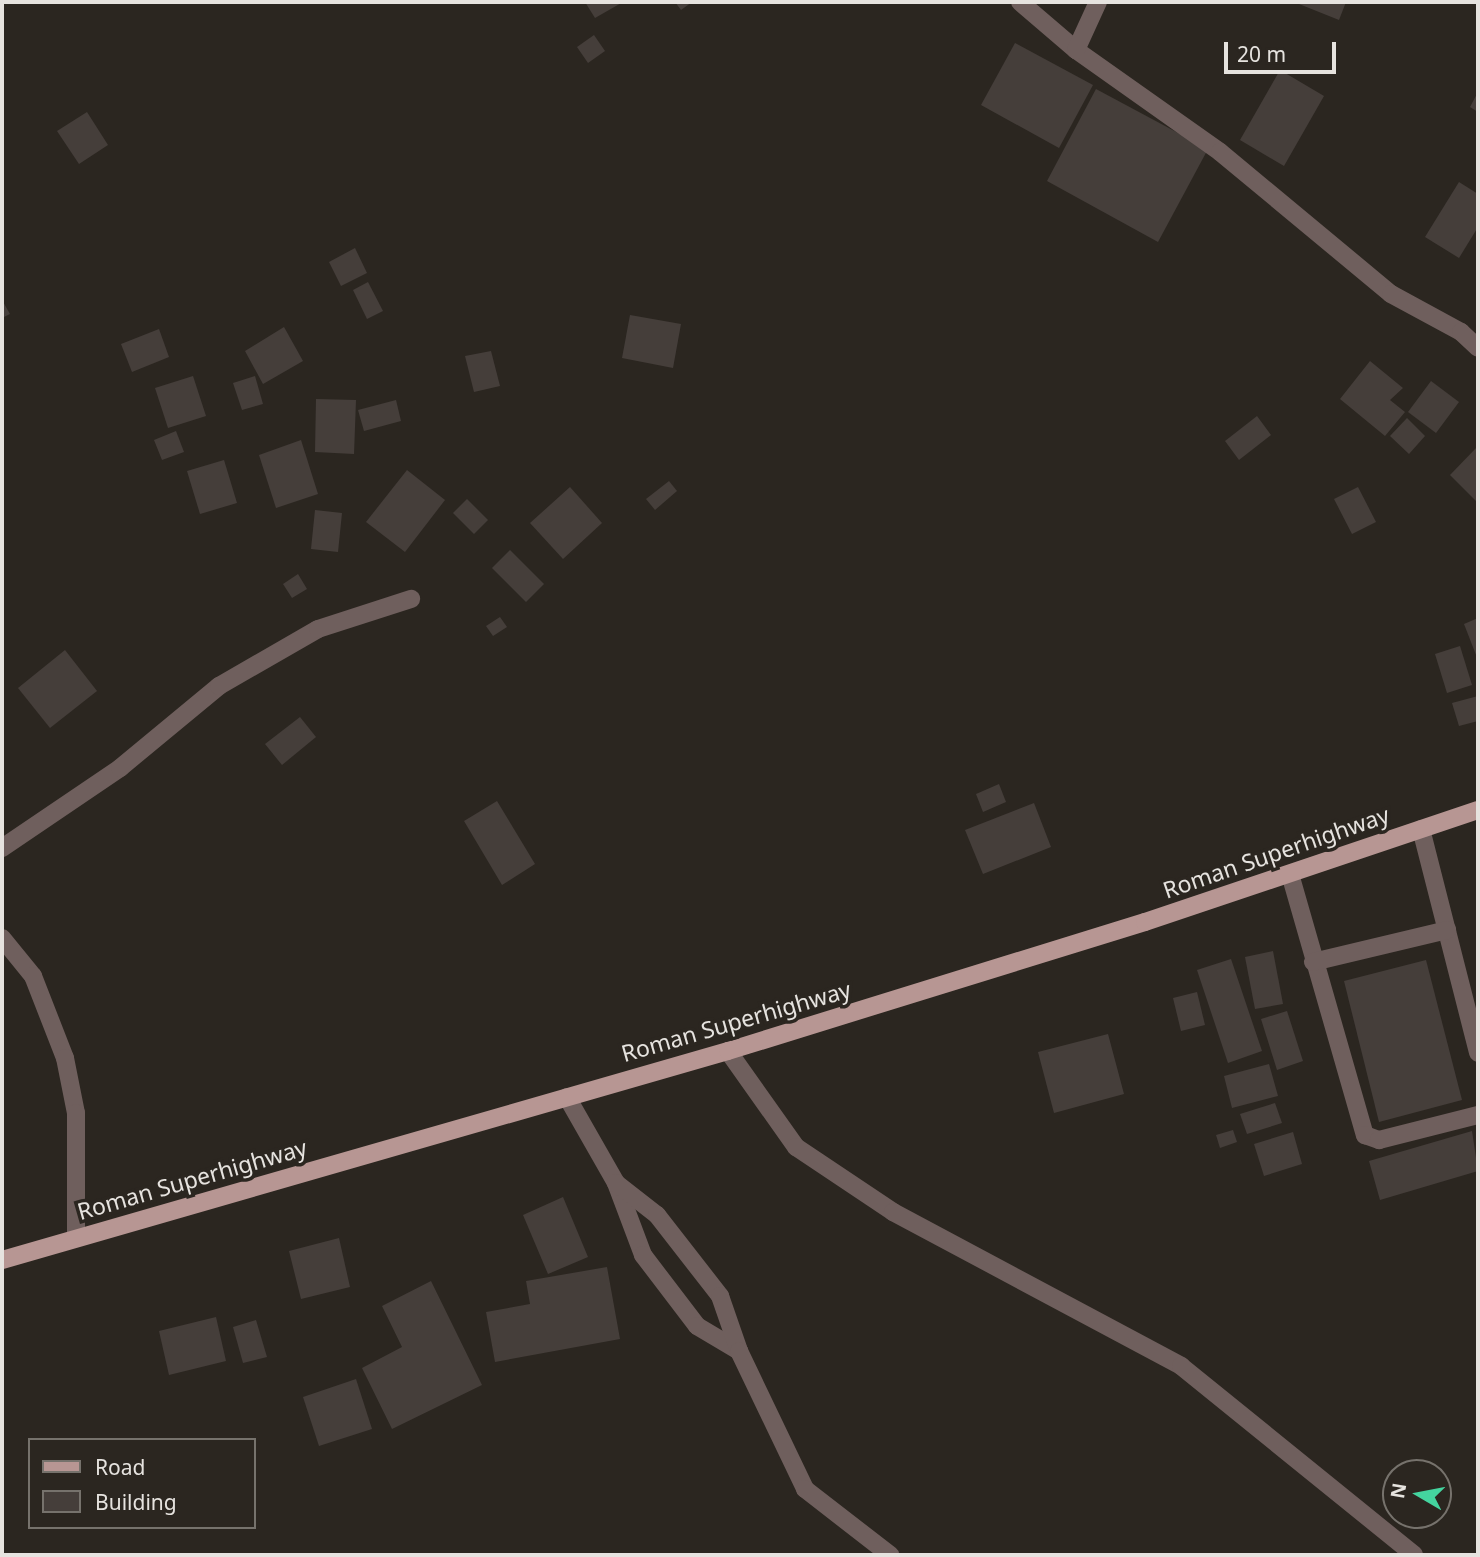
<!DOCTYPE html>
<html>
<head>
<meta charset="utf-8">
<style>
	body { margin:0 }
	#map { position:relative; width:1480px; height:1557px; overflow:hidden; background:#2b2620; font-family:"Noto Sans",sans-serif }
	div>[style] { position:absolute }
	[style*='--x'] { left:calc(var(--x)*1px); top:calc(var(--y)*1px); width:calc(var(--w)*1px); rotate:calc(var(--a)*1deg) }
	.building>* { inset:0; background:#453e3a }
	.minor>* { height:18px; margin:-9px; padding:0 9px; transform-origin:9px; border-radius:9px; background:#6f5f5d }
	.major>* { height:18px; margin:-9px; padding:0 9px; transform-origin:9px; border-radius:9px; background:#b79693 }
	span { translate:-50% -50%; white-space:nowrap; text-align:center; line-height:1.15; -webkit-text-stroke:7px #2b2620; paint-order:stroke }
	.street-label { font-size:23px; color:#e6e3df }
	.frame { position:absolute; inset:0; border:4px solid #e6e3df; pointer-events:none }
	.legend { position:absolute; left:28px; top:1438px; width:228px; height:91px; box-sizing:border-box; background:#2b2620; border:2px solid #76726c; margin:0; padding:9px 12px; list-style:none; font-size:21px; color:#e6e3df }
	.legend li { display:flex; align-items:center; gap:14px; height:35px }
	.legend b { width:35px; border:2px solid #76726c }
	.north { position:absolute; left:1382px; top:1459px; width:70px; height:70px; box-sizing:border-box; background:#2b2620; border:2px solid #76726c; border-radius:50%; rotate:280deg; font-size:19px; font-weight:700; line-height:28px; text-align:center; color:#e6e3df }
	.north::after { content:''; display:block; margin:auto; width:24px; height:32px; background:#44d49f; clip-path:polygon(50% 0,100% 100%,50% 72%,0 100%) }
	.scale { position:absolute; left:1224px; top:42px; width:112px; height:32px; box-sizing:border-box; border:4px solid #e6e3df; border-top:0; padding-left:9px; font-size:21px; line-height:24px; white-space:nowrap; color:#e6e3df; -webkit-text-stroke:5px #2b2620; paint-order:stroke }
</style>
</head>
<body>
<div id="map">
	<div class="building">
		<div style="clip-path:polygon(585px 2px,623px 2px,595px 18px)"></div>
		<div style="clip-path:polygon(675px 2px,692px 2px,681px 10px)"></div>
		<div style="clip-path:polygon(1294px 2px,1346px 2px,1339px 20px)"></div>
		<div style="clip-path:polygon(594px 35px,605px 51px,588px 63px,577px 47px)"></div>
		<div style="clip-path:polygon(1015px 43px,1093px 85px,1059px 148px,981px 105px)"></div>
		<div style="clip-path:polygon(1280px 70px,1324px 96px,1284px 166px,1240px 140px)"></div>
		<div style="clip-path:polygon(1096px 89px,1208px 149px,1158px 242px,1047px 181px)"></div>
		<div style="clip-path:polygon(1478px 92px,1478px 112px,1470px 107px)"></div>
		<div style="clip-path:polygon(87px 112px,108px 145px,79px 164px,57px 131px)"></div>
		<div style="clip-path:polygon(1459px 182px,1478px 194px,1478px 227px,1459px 258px,1425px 237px)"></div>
		<div style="clip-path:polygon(355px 248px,367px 273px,341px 286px,329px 262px)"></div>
		<div style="clip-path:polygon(368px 282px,383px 311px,367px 319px,353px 290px)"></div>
		<div style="clip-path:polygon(2px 300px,10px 314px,2px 318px)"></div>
		<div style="clip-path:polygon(630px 315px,681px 324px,673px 368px,622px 358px)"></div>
		<div style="clip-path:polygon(284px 327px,303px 361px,263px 384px,245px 351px)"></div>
		<div style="clip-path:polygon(159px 329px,169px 357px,132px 372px,121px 344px)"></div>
		<div style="clip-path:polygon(491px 351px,500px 386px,474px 392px,465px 356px)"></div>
		<div style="clip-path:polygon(1370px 361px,1403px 388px,1390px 400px,1405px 412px,1385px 436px,1340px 399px)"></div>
		<div style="clip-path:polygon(193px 376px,206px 416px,168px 428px,155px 388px)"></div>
		<div style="clip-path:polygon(255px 376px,263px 404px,242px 410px,233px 383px)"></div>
		<div style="clip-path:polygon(1431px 381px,1459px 402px,1436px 433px,1408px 412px)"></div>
		<div style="clip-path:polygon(316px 399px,356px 400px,354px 454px,315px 452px)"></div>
		<div style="clip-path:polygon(396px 400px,401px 421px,364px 431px,358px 410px)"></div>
		<div style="clip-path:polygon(1257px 416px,1271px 435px,1239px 460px,1225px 441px)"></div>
		<div style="clip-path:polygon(1407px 418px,1425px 436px,1409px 454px,1390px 436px)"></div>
		<div style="clip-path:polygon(176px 431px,184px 452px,162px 460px,154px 440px)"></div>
		<div style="clip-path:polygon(301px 440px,318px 494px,276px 508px,259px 455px)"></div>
		<div style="clip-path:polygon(1478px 446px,1478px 503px,1450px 475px)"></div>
		<div style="clip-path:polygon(224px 460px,237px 503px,200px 514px,187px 471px)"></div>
		<div style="clip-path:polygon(407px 470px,445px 500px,405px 552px,366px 522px)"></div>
		<div style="clip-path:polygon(669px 481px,677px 491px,655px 510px,646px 499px)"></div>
		<div style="clip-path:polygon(570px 487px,602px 523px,563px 559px,530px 523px)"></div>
		<div style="clip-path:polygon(1358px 487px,1376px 522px,1352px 534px,1334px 499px)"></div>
		<div style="clip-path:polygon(467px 499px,488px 520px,474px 534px,453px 513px)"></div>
		<div style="clip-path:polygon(315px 510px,342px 513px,338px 552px,311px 549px)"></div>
		<div style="clip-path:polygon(510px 550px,544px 584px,526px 602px,492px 568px)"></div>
		<div style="clip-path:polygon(298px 574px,307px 589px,292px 598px,283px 584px)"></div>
		<div style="clip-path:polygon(500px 617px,507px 627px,493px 636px,486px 626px)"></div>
		<div style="clip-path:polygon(1478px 618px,1478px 660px,1464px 624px)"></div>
		<div style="clip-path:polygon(1460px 646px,1472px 685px,1447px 693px,1435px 654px)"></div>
		<div style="clip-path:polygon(65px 650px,97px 691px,50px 728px,18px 688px)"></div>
		<div style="clip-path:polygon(1478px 696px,1478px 721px,1459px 726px,1452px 703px)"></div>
		<div style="clip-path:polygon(300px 717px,316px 737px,282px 765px,265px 744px)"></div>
		<div style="clip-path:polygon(999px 784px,1006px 802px,983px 812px,976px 794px)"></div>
		<div style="clip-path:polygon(497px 801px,535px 864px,502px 885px,464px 821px)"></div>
		<div style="clip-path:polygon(1034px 803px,1051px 847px,983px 874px,965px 830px)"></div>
		<div style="clip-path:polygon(1273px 951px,1283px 1004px,1255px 1009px,1245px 957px)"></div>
		<div style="clip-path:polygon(1231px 959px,1262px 1051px,1228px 1063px,1197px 970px)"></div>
		<div style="clip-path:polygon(1426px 960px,1462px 1100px,1379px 1122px,1344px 981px)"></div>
		<div style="clip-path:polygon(1197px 992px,1205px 1025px,1181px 1031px,1173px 998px)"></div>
		<div style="clip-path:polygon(1287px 1011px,1303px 1061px,1277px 1070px,1261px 1019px)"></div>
		<div style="clip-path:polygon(1108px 1034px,1124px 1094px,1054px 1113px,1038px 1052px)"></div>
		<div style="clip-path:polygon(1269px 1064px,1278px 1096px,1232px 1108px,1224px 1076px)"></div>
		<div style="clip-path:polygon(1275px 1103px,1282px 1123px,1247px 1134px,1240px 1114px)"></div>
		<div style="clip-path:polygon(1233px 1130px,1237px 1142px,1220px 1148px,1216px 1135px)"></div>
		<div style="clip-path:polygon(1472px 1131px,1478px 1171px,1380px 1200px,1369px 1161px)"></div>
		<div style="clip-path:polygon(1293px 1132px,1302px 1164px,1264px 1176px,1254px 1144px)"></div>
		<div style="clip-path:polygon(563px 1197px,588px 1257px,548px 1274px,523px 1215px)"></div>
		<div style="clip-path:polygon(339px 1238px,350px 1287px,301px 1299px,289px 1251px)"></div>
		<div style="clip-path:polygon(607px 1267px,620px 1339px,495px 1362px,486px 1312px,530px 1304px,526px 1281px)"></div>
		<div style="clip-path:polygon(431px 1281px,482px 1385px,392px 1429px,362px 1368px,402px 1347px,382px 1306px)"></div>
		<div style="clip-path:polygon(216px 1317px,226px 1361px,169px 1375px,159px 1331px)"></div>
		<div style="clip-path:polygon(256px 1320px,267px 1357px,243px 1363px,233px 1327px)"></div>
		<div style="clip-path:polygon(356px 1379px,372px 1429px,319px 1446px,303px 1397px)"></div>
	</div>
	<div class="minor">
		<div style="--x:1020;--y:2;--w:74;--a:40.6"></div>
		<div style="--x:1076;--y:50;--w:176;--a:35.3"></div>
		<div style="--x:1220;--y:152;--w:222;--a:39.7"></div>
		<div style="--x:1391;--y:294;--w:80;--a:28.5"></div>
		<div style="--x:1461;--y:332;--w:23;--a:43"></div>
		<div style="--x:1076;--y:50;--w:53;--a:-65.4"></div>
		<div style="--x:1421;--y:829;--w:231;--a:75.7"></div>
		<div style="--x:2;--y:848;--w:143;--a:-34.1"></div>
		<div style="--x:120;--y:768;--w:129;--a:-39.6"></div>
		<div style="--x:219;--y:686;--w:114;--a:-29.9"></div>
		<div style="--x:318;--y:629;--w:98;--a:-17.9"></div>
		<div style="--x:1290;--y:874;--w:272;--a:74"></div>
		<div style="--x:1365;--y:1135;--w:15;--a:20"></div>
		<div style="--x:1379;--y:1140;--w:102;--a:-14.2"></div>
		<div style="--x:2;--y:938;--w:49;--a:50.8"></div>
		<div style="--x:33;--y:976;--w:88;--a:68.7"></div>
		<div style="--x:65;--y:1058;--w:56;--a:78.7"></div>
		<div style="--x:76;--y:1113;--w:125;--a:90"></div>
		<div style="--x:1313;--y:962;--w:138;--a:-13.4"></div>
		<div style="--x:728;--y:1051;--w:118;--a:54.7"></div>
		<div style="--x:796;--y:1147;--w:117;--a:33.8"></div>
		<div style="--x:893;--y:1212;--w:327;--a:28.1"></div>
		<div style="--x:1181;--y:1366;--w:300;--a:39"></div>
		<div style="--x:567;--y:1097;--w:99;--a:60.3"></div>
		<div style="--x:616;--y:1183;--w:77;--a:69.4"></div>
		<div style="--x:643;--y:1255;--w:89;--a:52.7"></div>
		<div style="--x:697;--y:1326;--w:49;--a:30.8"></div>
		<div style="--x:616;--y:1183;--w:52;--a:38"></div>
		<div style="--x:657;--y:1215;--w:103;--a:52.1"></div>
		<div style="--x:720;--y:1296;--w:58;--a:70.9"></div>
		<div style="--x:739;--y:1351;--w:153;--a:64.4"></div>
		<div style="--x:805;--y:1489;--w:108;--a:37.8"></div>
	</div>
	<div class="major">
		<div style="--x:2;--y:1260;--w:755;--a:-16.06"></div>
		<div style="--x:728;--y:1051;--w:436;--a:-17.2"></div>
		<div style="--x:1145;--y:922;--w:351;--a:-18.6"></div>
	</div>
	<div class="street-label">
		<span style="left:1276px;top:852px;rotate:-19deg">Roman Superhighway</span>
		<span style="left:736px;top:1021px;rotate:-16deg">Roman Superhighway</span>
		<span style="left:192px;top:1179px;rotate:-16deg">Roman Superhighway</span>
	</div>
	<div class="frame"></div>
	<ul class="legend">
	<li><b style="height:9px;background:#b79693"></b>Road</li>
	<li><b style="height:19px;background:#453e3a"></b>Building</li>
	</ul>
	<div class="north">N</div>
	<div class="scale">20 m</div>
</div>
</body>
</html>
